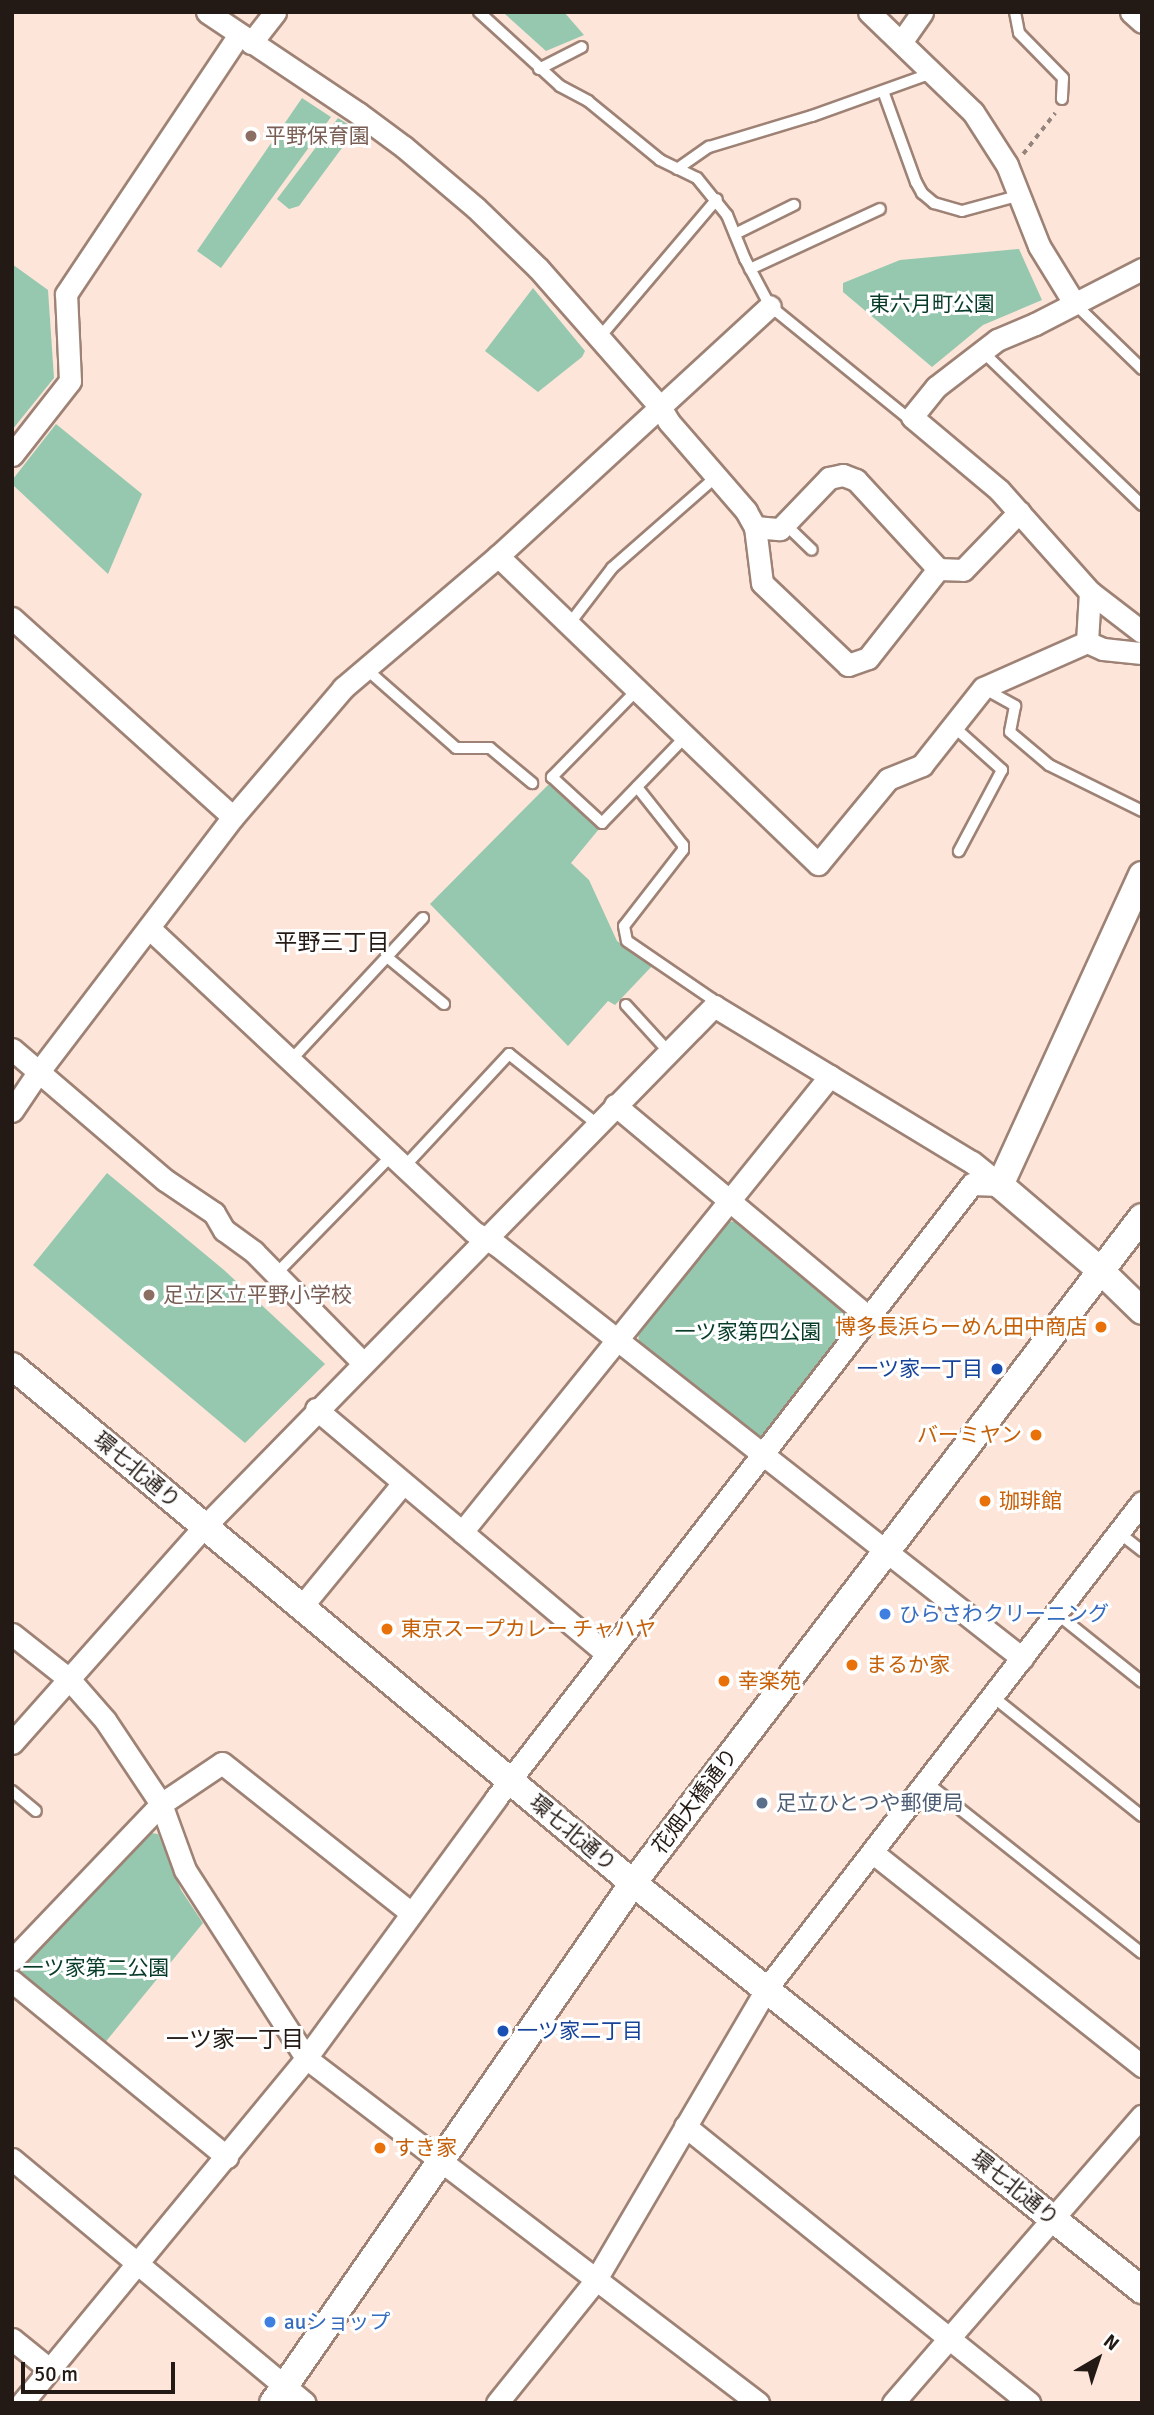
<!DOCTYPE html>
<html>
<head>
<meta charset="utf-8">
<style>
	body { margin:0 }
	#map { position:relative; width:1154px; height:2415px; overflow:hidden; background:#fde5d9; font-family:Signika,"Noto Sans JP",sans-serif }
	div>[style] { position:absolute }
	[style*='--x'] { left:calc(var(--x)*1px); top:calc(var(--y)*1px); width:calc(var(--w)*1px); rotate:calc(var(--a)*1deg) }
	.green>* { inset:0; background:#95c8ae }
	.path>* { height:3.5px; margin-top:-1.75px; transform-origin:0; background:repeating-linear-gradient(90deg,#95847b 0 5px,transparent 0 10px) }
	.roads { filter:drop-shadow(2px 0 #9e8275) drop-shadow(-2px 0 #9e8275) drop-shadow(0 2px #9e8275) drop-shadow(0 -2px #9e8275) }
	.service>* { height:10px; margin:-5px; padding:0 5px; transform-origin:5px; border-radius:5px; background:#fff }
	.minor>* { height:21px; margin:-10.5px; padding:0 10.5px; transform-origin:10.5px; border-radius:10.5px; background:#fff }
	.tertiary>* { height:26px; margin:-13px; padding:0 13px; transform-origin:13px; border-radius:13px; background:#fff }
	.dots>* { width:19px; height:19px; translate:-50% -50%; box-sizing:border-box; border:4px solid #fff; border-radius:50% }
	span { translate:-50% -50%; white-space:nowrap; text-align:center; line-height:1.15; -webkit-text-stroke:6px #fff; paint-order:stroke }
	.education-label { font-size:21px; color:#785e54 }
	.left { translate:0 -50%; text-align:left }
	.park-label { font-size:21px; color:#063c27 }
	.food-label { font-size:21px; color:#c56008 }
	.right { translate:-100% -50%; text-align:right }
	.transit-label { font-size:21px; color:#164399 }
	.street-label { font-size:21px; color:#241a15 }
	.shop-label { font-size:21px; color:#366cbe }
	.service-label { font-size:21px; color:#4e5e75 }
	.neighbourhood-label { font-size:23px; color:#241a15 }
	.frame { position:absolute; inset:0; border:14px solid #241a15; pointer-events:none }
	.north { position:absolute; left:1063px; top:2324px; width:70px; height:70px; -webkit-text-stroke:5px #fff; paint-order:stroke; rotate:39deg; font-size:19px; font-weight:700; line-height:28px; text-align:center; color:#241a15 }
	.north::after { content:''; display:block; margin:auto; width:24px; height:32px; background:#241a15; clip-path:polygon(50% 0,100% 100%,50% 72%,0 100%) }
	.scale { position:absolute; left:21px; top:2362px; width:154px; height:32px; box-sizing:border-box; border:4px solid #241a15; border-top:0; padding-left:9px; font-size:21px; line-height:24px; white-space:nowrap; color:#241a15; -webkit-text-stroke:5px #fff; paint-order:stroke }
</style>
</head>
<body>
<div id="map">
	<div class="green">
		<div style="clip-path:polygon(510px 12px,564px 12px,584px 35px,546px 51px,505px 14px)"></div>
		<div style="clip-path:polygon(302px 98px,331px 117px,221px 268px,197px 251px)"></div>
		<div style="clip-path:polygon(338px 118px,351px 126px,353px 133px,299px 206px,289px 209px,277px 199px)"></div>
		<div style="clip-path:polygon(1019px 249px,1042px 300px,983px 325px,932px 367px,843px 292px,843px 283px,900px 260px)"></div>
		<div style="clip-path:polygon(12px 264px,48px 290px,54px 378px,12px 430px)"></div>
		<div style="clip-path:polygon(533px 288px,585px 351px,582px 357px,538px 392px,485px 351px)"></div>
		<div style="clip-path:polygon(56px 424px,142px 494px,108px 574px,14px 486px,13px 479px)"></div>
		<div style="clip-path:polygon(549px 784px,599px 829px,571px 863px,589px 880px,617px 941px,653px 965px,615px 1005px,608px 1001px,568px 1046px,430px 904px)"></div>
		<div style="clip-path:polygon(107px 1173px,224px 1270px,325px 1364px,245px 1443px,33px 1265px)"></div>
		<div style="clip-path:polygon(738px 1221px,851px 1319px,854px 1328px,768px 1436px,757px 1437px,639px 1343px,638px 1331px,727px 1222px)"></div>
		<div style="clip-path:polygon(151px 1833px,158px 1834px,181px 1890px,203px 1923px,103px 2045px,22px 1978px,21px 1969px)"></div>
	</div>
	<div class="path">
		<div style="--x:1023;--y:154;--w:52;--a:-52"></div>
	</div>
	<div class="roads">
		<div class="service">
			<div style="--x:479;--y:12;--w:110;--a:42.4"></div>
			<div style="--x:560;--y:86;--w:32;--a:28"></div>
			<div style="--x:588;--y:101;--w:93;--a:39.3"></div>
			<div style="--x:660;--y:160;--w:41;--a:25.9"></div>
			<div style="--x:697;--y:178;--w:48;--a:51"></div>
			<div style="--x:727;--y:215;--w:48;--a:67.8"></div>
			<div style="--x:745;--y:259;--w:53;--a:62"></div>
			<div style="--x:770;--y:306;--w:179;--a:39.1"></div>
			<div style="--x:909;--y:419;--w:4;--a:-34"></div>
			<div style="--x:1015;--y:12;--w:21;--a:79"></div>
			<div style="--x:1019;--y:33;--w:63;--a:45.6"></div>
			<div style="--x:1063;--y:78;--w:21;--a:93"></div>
			<div style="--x:539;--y:69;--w:48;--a:-27.1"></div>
			<div style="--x:883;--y:91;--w:97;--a:70.1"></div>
			<div style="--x:916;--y:182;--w:13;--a:61"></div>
			<div style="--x:922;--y:193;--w:16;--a:40"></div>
			<div style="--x:934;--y:203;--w:29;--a:16"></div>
			<div style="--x:962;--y:211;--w:61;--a:-15.2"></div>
			<div style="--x:677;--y:169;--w:39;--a:-35"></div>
			<div style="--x:709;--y:147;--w:108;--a:-16.8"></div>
			<div style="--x:812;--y:116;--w:119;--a:-19.7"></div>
			<div style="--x:924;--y:76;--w:8;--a:-45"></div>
			<div style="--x:735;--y:234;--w:66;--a:-26.2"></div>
			<div style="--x:750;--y:269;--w:143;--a:-24.8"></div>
			<div style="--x:1074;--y:303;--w:95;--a:44.1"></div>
			<div style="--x:599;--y:338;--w:182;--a:-49.7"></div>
			<div style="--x:983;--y:352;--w:221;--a:43.9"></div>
			<div style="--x:785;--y:524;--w:37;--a:44"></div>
			<div style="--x:570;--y:623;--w:69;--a:-52.6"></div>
			<div style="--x:612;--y:568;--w:138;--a:-41.2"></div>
			<div style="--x:365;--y:668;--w:121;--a:41.3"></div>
			<div style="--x:456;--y:748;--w:34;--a:0"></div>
			<div style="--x:490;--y:748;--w:55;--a:39.8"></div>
			<div style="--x:983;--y:688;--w:37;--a:29"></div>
			<div style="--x:1015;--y:706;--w:26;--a:101"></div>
			<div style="--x:1010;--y:732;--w:51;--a:40.2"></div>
			<div style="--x:1049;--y:765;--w:104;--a:26.3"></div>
			<div style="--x:637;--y:690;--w:122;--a:134.3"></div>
			<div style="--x:552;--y:777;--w:68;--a:42.6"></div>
			<div style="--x:602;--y:823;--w:121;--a:-46"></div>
			<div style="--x:953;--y:726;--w:66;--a:41.9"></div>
			<div style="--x:1002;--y:770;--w:92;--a:118"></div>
			<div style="--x:637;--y:787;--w:74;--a:51.6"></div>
			<div style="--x:683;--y:845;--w:5;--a:90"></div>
			<div style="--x:683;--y:850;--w:96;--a:127.8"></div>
			<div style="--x:624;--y:926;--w:15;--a:79"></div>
			<div style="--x:627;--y:941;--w:103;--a:34.3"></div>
			<div style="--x:712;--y:999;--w:7;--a:74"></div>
			<div style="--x:387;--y:957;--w:74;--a:39.5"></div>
			<div style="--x:626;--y:1005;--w:62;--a:47.6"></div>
			<div style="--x:291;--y:1060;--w:194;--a:-47.1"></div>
			<div style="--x:405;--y:1166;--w:153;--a:-47.1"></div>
			<div style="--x:509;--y:1054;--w:112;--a:38.5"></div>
			<div style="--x:276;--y:1274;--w:168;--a:-45.7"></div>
			<div style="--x:1118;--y:1532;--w:31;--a:38"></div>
			<div style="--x:1056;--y:1613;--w:110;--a:38.7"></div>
			<div style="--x:992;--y:1696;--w:192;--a:38.7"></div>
			<div style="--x:926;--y:1782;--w:275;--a:38.4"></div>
			<div style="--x:12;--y:1791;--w:31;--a:40"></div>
		</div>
		<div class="minor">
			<div style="--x:207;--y:12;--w:182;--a:33.8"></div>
			<div style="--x:358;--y:113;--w:57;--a:36.5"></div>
			<div style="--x:404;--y:147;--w:94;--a:40.3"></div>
			<div style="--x:476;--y:208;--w:86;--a:44.1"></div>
			<div style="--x:538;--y:268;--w:185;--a:48.7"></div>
			<div style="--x:660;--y:407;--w:17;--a:59"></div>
			<div style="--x:669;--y:422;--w:118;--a:49.1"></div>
			<div style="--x:746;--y:511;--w:18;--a:61"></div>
			<div style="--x:755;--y:527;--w:56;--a:82.9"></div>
			<div style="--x:762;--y:583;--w:119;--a:43.6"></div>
			<div style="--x:848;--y:665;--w:21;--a:-19"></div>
			<div style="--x:868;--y:658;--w:113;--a:-51.8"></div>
			<div style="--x:938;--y:569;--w:25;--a:2"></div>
			<div style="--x:963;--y:570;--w:81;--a:-46"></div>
			<div style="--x:869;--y:12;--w:144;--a:43.9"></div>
			<div style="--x:973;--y:112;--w:63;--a:57.3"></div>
			<div style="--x:1007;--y:165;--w:87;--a:68.4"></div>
			<div style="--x:1039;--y:246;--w:67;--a:58.4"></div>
			<div style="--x:1131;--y:12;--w:15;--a:42"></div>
			<div style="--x:902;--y:41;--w:35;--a:-55"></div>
			<div style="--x:251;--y:43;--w:39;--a:-52"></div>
			<div style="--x:1142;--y:269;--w:120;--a:152.8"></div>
			<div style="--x:1035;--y:324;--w:41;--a:157.2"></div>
			<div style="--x:997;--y:340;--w:77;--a:142.4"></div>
			<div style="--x:936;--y:387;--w:38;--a:129"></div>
			<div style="--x:912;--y:417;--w:114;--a:40"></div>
			<div style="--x:999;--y:490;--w:137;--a:48.3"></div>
			<div style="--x:1090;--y:592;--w:66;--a:37.6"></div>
			<div style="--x:12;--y:455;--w:94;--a:-51.9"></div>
			<div style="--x:70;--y:381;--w:87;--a:-92.6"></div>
			<div style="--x:66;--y:294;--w:311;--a:-56.3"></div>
			<div style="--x:755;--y:527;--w:25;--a:5"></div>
			<div style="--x:780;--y:529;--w:71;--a:-46.1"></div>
			<div style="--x:829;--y:478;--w:14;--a:-12"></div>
			<div style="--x:843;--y:475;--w:14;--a:21"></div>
			<div style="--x:856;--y:480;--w:121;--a:47.3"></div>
			<div style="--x:498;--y:556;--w:444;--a:43.9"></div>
			<div style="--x:818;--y:864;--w:110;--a:-50.5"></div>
			<div style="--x:888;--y:779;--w:37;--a:-22"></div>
			<div style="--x:922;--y:765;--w:98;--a:-51.6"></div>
			<div style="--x:983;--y:688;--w:114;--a:-23.9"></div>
			<div style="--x:1087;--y:642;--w:50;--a:-86.6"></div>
			<div style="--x:12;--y:618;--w:297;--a:42"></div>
			<div style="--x:1087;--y:642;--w:17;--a:24"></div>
			<div style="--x:1103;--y:649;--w:39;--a:6"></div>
			<div style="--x:149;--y:928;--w:445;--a:43.1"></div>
			<div style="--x:474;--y:1232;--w:28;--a:30"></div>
			<div style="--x:498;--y:1246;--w:667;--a:38.18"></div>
			<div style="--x:12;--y:1049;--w:201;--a:40.6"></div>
			<div style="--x:165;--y:1180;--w:59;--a:34"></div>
			<div style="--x:214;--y:1213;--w:20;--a:60"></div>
			<div style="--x:224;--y:1230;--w:37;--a:36"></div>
			<div style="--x:254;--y:1252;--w:156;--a:45.5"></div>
			<div style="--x:615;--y:1105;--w:332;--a:39.9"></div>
			<div style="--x:12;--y:1111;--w:45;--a:-56"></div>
			<div style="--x:37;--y:1074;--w:323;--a:-52.7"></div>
			<div style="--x:233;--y:817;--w:170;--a:-49.5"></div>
			<div style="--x:343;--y:688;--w:204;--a:-40.4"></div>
			<div style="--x:498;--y:556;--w:369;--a:-42.6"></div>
			<div style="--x:316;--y:1409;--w:380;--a:40.1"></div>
			<div style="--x:462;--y:1532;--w:586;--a:-51.1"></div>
			<div style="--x:302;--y:1606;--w:159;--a:-50.6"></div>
			<div style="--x:12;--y:1634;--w:73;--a:38.3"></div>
			<div style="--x:69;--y:1679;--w:55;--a:48.7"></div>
			<div style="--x:105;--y:1720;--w:101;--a:56.3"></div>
			<div style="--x:161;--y:1804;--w:70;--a:70"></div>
			<div style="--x:185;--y:1870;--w:224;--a:57.2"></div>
			<div style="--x:306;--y:2058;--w:569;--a:37.35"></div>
			<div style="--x:12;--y:1743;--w:290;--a:-48.4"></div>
			<div style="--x:205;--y:1526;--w:728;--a:-45.61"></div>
			<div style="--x:714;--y:1006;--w:301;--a:31.2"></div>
			<div style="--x:972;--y:1162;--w:36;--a:39"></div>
			<div style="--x:872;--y:1852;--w:345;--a:38.4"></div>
			<div style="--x:12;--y:1960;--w:216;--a:-46.3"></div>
			<div style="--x:161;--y:1804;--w:73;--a:-33.9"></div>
			<div style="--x:222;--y:1763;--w:241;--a:38.4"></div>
			<div style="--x:12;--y:1981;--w:278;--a:39.3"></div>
			<div style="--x:685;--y:2126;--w:442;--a:38.8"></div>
			<div style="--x:12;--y:2159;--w:381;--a:39.8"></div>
			<div style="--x:12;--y:2339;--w:48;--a:39"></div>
			<div style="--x:22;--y:2403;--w:447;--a:-50.5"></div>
			<div style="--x:306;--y:2058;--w:322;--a:-53.8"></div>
			<div style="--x:496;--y:1798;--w:777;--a:-52.22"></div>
			<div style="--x:972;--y:1184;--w:28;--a:2"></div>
			<div style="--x:497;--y:2403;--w:156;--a:-51.2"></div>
			<div style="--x:595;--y:2281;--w:338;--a:-59.6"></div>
			<div style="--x:766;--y:1989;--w:615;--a:-52.33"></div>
			<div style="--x:893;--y:2403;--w:380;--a:-49.1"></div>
		</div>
		<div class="tertiary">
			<div style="--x:1142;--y:875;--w:341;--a:114.6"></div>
			<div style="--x:1000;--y:1185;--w:133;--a:40.4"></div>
			<div style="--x:1101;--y:1271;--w:57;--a:44.3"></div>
			<div style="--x:12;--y:1366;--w:808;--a:39.78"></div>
			<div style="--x:633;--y:1883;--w:652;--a:38.65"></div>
			<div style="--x:273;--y:2403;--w:632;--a:-55.3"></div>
			<div style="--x:633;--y:1883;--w:838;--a:-52.61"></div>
		</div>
	</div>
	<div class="dots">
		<div style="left:251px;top:136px;background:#8d6e63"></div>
		<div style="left:149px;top:1295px;background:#8d6e63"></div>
		<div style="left:1101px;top:1327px;background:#e8710a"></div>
		<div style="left:997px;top:1369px;background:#1a4fb4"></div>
		<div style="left:1036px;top:1435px;background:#e8710a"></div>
		<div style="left:985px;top:1501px;background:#e8710a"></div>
		<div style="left:885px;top:1614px;background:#3f7fe0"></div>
		<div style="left:387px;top:1629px;background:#e8710a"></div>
		<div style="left:852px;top:1665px;background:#e8710a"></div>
		<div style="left:724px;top:1681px;background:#e8710a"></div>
		<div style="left:762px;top:1803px;background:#5c6f8a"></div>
		<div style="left:503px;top:2031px;background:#1a4fb4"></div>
		<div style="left:380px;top:2148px;background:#e8710a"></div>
		<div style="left:270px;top:2322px;background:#3f7fe0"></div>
	</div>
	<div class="education-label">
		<span class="left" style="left:265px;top:136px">平野保育園</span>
		<span class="left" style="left:163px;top:1295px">足立区立平野小学校</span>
	</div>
	<div class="park-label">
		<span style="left:932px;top:304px">東六月町公園</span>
		<span style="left:748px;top:1332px">一ツ家第四公園</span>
		<span style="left:96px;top:1968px">一ツ家第二公園</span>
	</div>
	<div class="food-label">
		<span class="right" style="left:1087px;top:1327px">博多長浜らーめん田中商店</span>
		<span class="right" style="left:1022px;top:1435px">バーミヤン</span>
		<span class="left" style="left:999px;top:1501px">珈琲館</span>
		<span class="left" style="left:401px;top:1629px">東京スープカレー チャハヤ</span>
		<span class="left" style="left:866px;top:1665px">まるか家</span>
		<span class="left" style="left:738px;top:1681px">幸楽苑</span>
		<span class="left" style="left:394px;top:2148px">すき家</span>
	</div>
	<div class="transit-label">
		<span class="right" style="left:983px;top:1369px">一ツ家一丁目</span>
		<span class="left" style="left:517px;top:2031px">一ツ家二丁目</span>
	</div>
	<div class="street-label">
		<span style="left:137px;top:1470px;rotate:40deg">環七北通り</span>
		<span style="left:695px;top:1801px;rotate:-53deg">花畑大橋通り</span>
		<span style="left:573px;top:1833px;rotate:40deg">環七北通り</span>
		<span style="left:1015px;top:2188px;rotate:39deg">環七北通り</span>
	</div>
	<div class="shop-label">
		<span class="left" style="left:899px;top:1614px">ひらさわクリーニング</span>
		<span class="left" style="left:284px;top:2322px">auショップ</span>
	</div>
	<div class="service-label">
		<span class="left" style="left:776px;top:1803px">足立ひとつや郵便局</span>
	</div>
	<div class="neighbourhood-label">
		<span style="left:332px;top:943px">平野三丁目</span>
		<span style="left:235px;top:2040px">一ツ家一丁目</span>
	</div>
	<div class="frame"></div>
	<div class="north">N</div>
	<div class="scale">50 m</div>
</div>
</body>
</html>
